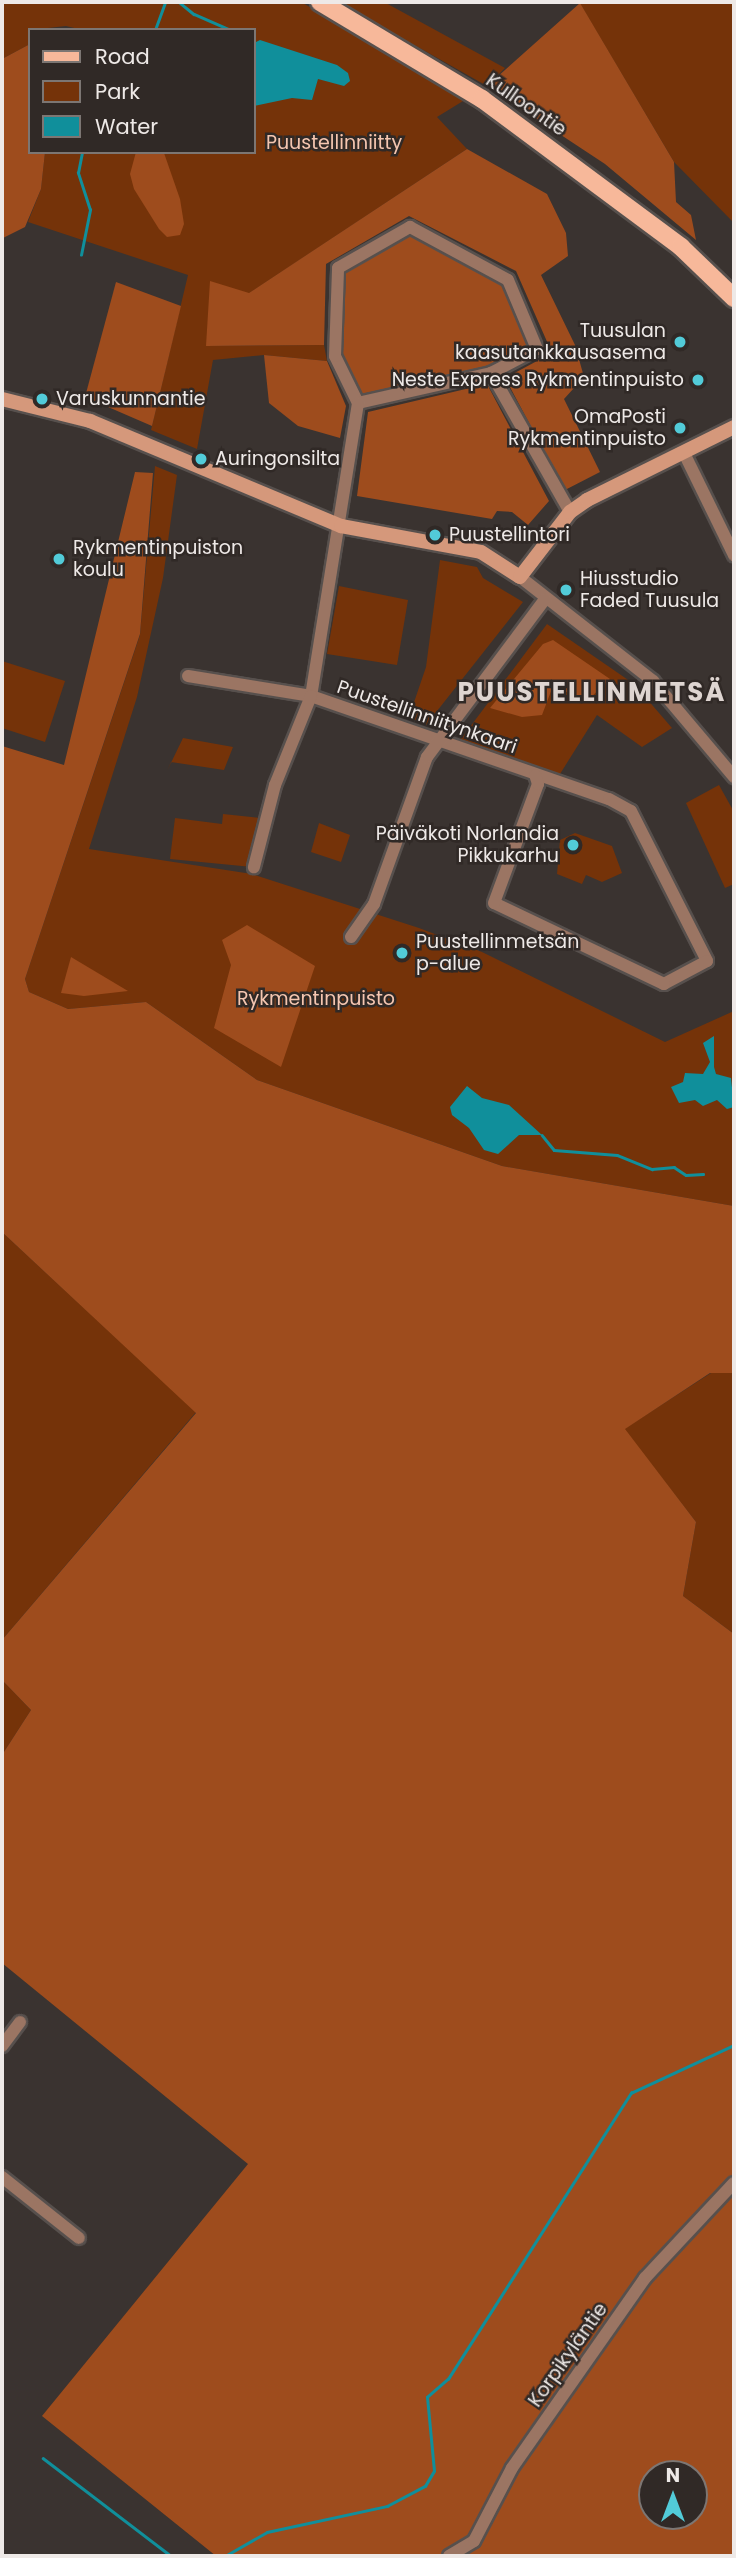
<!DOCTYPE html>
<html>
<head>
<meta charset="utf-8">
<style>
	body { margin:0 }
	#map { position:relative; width:736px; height:2558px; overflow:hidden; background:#3a3330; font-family:Poppins,sans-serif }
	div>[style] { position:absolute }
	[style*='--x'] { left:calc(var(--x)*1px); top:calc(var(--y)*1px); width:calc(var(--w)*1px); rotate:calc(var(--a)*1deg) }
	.green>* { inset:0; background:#753309 }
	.forest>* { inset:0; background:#9e4c1d }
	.water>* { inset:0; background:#108f9b }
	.stream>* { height:2.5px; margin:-1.25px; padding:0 1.25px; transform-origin:1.25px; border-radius:1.25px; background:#108f9b }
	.roads { filter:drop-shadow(2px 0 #57504d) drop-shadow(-2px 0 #57504d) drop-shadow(0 2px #57504d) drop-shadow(0 -2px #57504d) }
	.street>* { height:12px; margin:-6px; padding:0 6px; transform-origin:6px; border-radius:6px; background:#9b7563 }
	.secondary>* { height:14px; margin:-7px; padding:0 7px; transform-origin:7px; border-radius:7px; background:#d5987b }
	.primary>* { height:18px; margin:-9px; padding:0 9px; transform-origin:9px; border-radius:9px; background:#f7b89a }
	.dots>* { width:19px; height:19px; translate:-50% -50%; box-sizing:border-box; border:4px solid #302926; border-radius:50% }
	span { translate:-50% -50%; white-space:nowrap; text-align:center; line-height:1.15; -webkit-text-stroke:5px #302926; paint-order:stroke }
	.street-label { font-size:19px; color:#eee9e7 }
	.park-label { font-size:19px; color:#f5c6b0 }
	.poi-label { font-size:19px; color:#eee9e7 }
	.right { translate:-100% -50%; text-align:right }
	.left { translate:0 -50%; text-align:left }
	.district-label { font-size:26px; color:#ded5d1; font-weight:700; letter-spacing:2px }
	.frame { position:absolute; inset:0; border:4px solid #eee9e7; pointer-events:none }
	.legend { position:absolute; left:28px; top:28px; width:228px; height:126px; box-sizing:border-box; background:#302926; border:2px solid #7c7673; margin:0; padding:9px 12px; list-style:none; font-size:21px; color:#eee9e7 }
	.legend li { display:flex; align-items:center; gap:14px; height:35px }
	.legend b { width:35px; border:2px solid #7c7673 }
	.north { position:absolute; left:638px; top:2460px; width:70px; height:70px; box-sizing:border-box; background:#302926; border:2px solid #7c7673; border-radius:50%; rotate:0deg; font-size:19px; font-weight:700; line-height:28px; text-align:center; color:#eee9e7 }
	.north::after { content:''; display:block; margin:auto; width:24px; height:32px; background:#52cbd8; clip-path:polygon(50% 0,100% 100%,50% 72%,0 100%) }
</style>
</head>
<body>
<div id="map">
	<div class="green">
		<div style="clip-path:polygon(2px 2px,301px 2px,468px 98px,437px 117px,467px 149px,248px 294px,207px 346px,324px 345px,327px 361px,264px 355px,213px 360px,197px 449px,151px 430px,188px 275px,28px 222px,41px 189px,45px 152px,254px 152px,254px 30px,83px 30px,66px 26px,30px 30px,30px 44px,2px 59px)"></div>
		<div style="clip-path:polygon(338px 2px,384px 2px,505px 68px,487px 86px)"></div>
		<div style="clip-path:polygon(579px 2px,734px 2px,734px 223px,674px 162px)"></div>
		<div style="clip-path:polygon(155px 466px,177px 475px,163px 578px,137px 697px,89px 849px,252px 874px,419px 928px,482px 952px,665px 1042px,734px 1011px,734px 1206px,502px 1166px,257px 1080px,146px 1002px,68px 1009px,29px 992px,25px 979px,140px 635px)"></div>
		<div style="clip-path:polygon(440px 560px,477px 567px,483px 578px,523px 602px,426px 725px,409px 717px,426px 667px)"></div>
		<div style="clip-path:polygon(339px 586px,408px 600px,397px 665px,327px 654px)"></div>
		<div style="clip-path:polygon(547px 624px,634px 684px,672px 728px,642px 747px,597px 715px,560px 774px,461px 739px)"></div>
		<div style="clip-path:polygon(2px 661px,65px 681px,45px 742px,2px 728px)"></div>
		<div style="clip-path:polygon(183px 738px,233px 747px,224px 770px,171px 762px,167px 771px)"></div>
		<div style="clip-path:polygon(719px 785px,734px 812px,734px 884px,725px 888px,686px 803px)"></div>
		<div style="clip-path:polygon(223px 814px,260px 818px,252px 867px,170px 859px,175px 818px,222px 824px)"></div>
		<div style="clip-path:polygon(319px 823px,350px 835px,341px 862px,311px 852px)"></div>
		<div style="clip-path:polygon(575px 833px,612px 846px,622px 873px,602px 882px,586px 875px,582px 884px,557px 874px,560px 840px)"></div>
		<div style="clip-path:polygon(2px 1232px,196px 1412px,2px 1640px)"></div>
		<div style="clip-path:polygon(711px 1373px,734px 1373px,734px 1634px,683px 1596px,696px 1522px,624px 1429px)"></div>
		<div style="clip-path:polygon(2px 1680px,31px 1710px,2px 1755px)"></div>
	</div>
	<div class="forest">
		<div style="clip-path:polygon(580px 3px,674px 162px,676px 202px,691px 215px,696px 240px,605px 164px,487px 86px)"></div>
		<div style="clip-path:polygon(30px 44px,30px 152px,45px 152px,41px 189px,25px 227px,3px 238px,2px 59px)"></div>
		<div style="clip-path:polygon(467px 149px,547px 194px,566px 233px,568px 256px,541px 275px,575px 345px,584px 377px,564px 399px,600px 472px,565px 490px,505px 378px,552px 353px,516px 271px,409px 216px,326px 264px,324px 345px,206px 346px,210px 281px,249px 293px)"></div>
		<div style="clip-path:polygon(136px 152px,164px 153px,180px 199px,184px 224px,180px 235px,167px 237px,159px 229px,134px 189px,130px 174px)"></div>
		<div style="clip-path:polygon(411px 232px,504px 285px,530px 348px,489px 369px,361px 396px,340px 353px,342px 272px)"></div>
		<div style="clip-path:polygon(116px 282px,181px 306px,152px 426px,85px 397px)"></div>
		<div style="clip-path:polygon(264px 355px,327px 361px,346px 406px,340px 438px,298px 426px,269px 403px)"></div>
		<div style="clip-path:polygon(487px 384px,549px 501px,528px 525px,512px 512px,497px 511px,492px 519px,357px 496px,368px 412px)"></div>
		<div style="clip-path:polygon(evenodd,135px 472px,153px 473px,140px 634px,25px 979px,29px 992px,68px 1009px,146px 1002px,257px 1080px,502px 1166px,734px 1206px,734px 1373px,710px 1373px,625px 1429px,696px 1522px,683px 1596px,734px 1634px,734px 2556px,216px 2556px,42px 2416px,248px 2164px,2px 1963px,2px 1755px,31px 1710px,2px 1680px,2px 1640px,196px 1413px,2px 1232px,2px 746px,64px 765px,135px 472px,652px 2474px,694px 2474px,694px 2516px,652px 2516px,652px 2474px)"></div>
		<div style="clip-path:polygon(553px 640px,610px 679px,587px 701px,553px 686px,542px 715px,522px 717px,490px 708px,543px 644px)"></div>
		<div style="clip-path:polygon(247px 925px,315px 966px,281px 1067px,214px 1028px,231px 965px,222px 940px)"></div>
		<div style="clip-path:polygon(71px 957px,128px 991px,84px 996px,61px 993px)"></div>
	</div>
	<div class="water">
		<div style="clip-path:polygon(260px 40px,337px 65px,348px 73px,350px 81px,344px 86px,318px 79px,312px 100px,292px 98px,254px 106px,254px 43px)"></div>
		<div style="clip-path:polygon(714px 1036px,714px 1067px,716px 1074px,731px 1078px,734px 1107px,727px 1109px,717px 1100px,703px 1106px,695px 1100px,679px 1103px,671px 1087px,683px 1082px,685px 1073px,703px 1074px,710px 1062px,703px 1043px)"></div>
		<div style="clip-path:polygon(467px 1086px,482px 1098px,509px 1105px,542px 1135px,519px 1135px,498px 1154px,484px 1150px,469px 1128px,452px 1115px,450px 1107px)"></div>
	</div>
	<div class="stream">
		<div style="--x:179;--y:2;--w:19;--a:39"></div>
		<div style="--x:194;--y:14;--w:40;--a:23.4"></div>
		<div style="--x:155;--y:30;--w:30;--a:-70"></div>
		<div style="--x:81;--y:255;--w:46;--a:-78.7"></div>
		<div style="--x:90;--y:210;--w:39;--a:-108"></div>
		<div style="--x:78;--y:173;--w:21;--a:-79"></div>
		<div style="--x:542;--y:1135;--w:19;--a:51"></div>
		<div style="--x:554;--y:1150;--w:63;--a:4.5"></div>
		<div style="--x:617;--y:1155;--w:38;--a:22"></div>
		<div style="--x:652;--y:1169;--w:22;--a:-5"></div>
		<div style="--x:674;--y:1167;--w:14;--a:34"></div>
		<div style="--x:686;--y:1175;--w:17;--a:-3"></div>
		<div style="--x:43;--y:2458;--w:161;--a:37.4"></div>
		<div style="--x:225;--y:2556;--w:48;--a:-29.7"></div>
		<div style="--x:267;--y:2532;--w:123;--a:-12.2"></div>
		<div style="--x:387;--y:2506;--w:43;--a:-27.8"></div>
		<div style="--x:425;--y:2486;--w:17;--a:-59"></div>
		<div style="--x:434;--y:2471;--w:74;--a:-95.4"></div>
		<div style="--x:427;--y:2397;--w:28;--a:-41"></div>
		<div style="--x:448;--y:2379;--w:340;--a:-57.4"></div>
		<div style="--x:631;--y:2093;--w:114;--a:-25"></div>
	</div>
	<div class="roads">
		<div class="street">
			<div style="--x:491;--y:373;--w:160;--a:60.4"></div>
			<div style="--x:358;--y:403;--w:52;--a:-116.1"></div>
			<div style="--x:335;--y:356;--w:88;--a:-88"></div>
			<div style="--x:338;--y:268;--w:83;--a:-29.7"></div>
			<div style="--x:410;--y:227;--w:111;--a:28.4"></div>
			<div style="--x:508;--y:280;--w:75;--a:67.2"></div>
			<div style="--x:537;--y:349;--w:52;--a:152.4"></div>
			<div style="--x:491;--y:373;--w:136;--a:167.3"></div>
			<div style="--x:358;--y:403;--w:297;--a:99.1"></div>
			<div style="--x:311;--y:696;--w:315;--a:19.1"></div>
			<div style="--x:609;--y:799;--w:25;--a:29"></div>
			<div style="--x:631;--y:811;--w:168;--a:63.1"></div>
			<div style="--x:707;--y:961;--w:49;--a:151.9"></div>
			<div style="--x:664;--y:984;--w:188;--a:-154.5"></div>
			<div style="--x:494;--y:903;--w:127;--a:-69.7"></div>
			<div style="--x:538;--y:784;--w:9;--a:-108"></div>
			<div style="--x:684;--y:453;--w:114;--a:63.9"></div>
			<div style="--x:520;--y:577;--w:169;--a:38"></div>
			<div style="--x:653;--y:681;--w:126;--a:49.8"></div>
			<div style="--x:188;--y:676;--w:125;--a:9.2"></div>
			<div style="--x:311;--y:696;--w:96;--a:112"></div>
			<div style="--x:275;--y:785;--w:85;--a:104.4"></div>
			<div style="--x:351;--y:937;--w:40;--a:-55.1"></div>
			<div style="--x:374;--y:904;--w:156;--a:-70.2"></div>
			<div style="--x:427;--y:757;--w:197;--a:-53.2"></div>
			<div style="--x:2;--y:2046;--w:30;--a:-53"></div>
			<div style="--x:2;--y:2177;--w:98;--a:38.4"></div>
			<div style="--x:449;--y:2556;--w:29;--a:-31"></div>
			<div style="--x:474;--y:2541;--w:82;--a:-62.5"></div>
			<div style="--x:512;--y:2468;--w:232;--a:-55"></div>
			<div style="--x:645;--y:2278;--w:130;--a:-46.9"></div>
		</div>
		<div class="secondary">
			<div style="--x:2;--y:399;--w:91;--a:14"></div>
			<div style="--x:90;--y:421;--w:272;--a:22.7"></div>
			<div style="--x:341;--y:526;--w:142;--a:10.5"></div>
			<div style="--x:481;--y:552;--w:46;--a:32.7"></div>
			<div style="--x:520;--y:577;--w:82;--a:-52.4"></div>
			<div style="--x:570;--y:512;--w:21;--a:-35"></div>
			<div style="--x:587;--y:500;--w:164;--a:-26.4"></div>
		</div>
		<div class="primary">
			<div style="--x:320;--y:2;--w:189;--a:30.9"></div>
			<div style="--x:482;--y:99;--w:248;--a:36.6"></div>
			<div style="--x:681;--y:247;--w:74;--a:43.9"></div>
		</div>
	</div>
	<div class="dots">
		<div style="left:680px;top:342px;background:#52cbd8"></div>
		<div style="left:698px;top:380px;background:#52cbd8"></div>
		<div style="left:42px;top:399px;background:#52cbd8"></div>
		<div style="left:680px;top:428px;background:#52cbd8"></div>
		<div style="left:201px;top:459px;background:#52cbd8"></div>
		<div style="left:435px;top:535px;background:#52cbd8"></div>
		<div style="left:59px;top:559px;background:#52cbd8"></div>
		<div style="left:566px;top:590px;background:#52cbd8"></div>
		<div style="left:573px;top:845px;background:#52cbd8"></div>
		<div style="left:402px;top:953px;background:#52cbd8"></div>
	</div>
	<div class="street-label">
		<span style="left:526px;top:105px;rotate:35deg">Kulloontie</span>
		<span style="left:427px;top:717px;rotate:19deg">Puustellinniitynkaari</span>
		<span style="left:568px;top:2355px;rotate:-55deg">Korpikyläntie</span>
	</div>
	<div class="park-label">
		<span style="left:334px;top:143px">Puustellinniitty</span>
		<span style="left:316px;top:999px">Rykmentinpuisto</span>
	</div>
	<div class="poi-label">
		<span class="right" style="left:666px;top:342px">Tuusulan<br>kaasutankkausasema</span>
		<span class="right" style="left:684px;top:380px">Neste Express Rykmentinpuisto</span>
		<span class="left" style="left:56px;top:399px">Varuskunnantie</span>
		<span class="right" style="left:666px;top:428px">OmaPosti<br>Rykmentinpuisto</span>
		<span class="left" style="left:215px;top:459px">Auringonsilta</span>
		<span class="left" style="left:449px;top:535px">Puustellintori</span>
		<span class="left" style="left:73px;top:559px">Rykmentinpuiston<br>koulu</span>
		<span class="left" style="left:580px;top:590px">Hiusstudio<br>Faded Tuusula</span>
		<span class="right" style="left:559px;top:845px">Päiväkoti Norlandia<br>Pikkukarhu</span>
		<span class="left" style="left:416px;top:953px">Puustellinmetsän<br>p-alue</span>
	</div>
	<div class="district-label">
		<span style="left:592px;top:693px">PUUSTELLINMETSÄ</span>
	</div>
	<div class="frame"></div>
	<ul class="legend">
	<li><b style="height:9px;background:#f7b89a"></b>Road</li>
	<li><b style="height:19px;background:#753309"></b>Park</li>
	<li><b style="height:19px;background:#108f9b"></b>Water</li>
	</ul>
	<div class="north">N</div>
</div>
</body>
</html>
